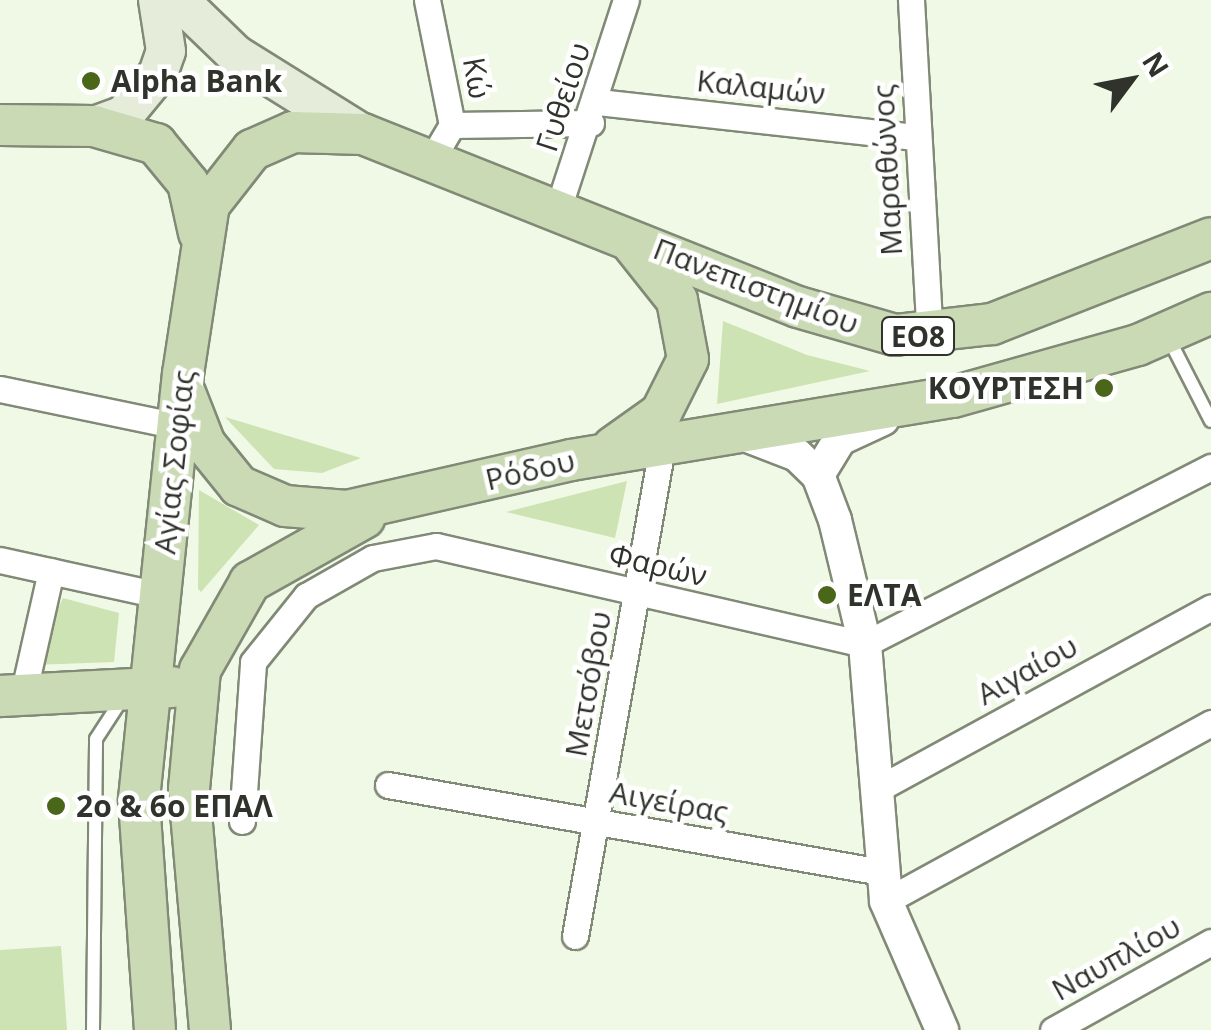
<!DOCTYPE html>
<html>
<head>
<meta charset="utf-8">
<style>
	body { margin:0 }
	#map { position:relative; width:1211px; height:1030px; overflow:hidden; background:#f0f9e5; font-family:"Open Sans",sans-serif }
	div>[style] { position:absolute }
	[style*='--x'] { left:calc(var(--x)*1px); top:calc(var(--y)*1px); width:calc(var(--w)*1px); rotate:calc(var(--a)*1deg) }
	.green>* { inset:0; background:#cee3b3 }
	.roads { filter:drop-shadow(2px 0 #818977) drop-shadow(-2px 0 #818977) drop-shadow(0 2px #818977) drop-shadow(0 -2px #818977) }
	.service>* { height:12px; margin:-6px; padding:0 6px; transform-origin:6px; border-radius:6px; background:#fff }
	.minor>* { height:25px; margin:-12.5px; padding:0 12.5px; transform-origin:12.5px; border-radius:12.5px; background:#fff }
	.tertiary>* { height:32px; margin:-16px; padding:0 16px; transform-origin:16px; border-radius:16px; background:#fff }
	.secondary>* { height:38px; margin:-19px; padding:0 19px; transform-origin:19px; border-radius:19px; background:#e5edda }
	.primary>* { height:40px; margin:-20px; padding:0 20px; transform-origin:20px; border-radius:20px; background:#cadab4 }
	.dots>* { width:28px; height:28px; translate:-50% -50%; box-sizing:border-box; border:5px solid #fff; border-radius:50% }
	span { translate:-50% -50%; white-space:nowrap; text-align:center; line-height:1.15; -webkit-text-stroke:9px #fff; paint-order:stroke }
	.shield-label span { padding:2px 8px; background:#fff; border:2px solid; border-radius:8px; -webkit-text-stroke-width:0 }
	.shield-label { font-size:28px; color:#2f332b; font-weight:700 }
	.street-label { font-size:30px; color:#2f332b }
	.poi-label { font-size:30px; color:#2f332b; font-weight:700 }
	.left { translate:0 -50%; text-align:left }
	.right { translate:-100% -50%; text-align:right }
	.north { position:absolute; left:1081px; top:30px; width:100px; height:100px; -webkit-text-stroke:8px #fff; paint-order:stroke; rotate:58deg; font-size:28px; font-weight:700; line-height:40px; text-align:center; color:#2f332b }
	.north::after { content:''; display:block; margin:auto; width:35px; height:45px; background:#2f332b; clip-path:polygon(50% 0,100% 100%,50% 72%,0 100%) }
</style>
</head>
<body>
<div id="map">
	<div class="green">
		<div style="clip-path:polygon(723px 321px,807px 355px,870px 371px,717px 404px)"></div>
		<div style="clip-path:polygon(225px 417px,361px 458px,322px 473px,274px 469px)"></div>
		<div style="clip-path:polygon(627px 481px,615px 538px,506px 512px)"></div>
		<div style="clip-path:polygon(199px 490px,259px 525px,201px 592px,198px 589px)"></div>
		<div style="clip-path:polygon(63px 598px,119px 613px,114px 662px,33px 665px)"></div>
		<div style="clip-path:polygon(61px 946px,67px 1030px,0 1030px,0 950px)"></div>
	</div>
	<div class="roads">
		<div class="service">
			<div style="--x:1169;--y:339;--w:92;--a:62.9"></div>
			<div style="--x:93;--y:1030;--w:291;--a:-89.4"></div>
			<div style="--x:96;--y:739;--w:48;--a:-57"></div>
		</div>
		<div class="minor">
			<div style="--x:427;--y:0;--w:127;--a:78.7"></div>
			<div style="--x:452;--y:125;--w:43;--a:120.7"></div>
			<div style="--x:911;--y:0;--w:337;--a:86.8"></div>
			<div style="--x:598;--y:102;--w:321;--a:6.3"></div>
			<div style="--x:452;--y:125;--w:139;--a:-0.8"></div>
			<div style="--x:557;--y:212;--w:223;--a:-72"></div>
			<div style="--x:0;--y:389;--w:182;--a:11.7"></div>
			<div style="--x:0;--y:560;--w:163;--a:12.4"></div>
			<div style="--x:23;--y:695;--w:127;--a:-77.3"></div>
			<div style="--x:388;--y:785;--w:500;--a:10"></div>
			<div style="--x:874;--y:791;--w:384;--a:-28.6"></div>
			<div style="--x:242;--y:821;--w:159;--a:-86"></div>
			<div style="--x:253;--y:662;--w:85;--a:-51.2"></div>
			<div style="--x:306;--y:596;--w:77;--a:-29.6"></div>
			<div style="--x:373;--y:558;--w:64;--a:-10.8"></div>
			<div style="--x:436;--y:546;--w:440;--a:12.9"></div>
			<div style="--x:865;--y:644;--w:389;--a:-27.1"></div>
			<div style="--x:886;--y:901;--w:371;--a:-28.7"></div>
			<div style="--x:575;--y:936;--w:500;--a:-79.9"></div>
			<div style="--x:1053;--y:1030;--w:181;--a:-29.1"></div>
		</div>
		<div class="tertiary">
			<div style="--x:735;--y:431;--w:66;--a:21.2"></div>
			<div style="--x:797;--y:455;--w:29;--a:44"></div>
			<div style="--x:818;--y:475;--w:48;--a:69.3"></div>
			<div style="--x:835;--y:520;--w:128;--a:76.4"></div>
			<div style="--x:865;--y:644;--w:258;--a:85.3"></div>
			<div style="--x:886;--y:901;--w:141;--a:66.5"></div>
			<div style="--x:818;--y:475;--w:42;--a:-58.6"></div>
			<div style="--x:840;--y:439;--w:47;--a:-24.9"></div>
		</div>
		<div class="secondary">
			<div style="--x:179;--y:0;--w:79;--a:44"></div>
			<div style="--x:236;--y:55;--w:150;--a:31.9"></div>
			<div style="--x:94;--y:126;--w:32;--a:-20"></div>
			<div style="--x:124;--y:115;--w:53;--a:-50.3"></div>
			<div style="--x:158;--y:74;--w:24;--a:-71"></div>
			<div style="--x:166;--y:51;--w:52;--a:-98.9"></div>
		</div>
		<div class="primary">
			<div style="--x:0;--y:125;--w:94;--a:0.6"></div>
			<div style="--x:94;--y:126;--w:65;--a:16.2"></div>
			<div style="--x:156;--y:144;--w:50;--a:50.6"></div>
			<div style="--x:188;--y:183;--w:51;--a:77.6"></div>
			<div style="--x:185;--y:393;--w:55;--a:68.6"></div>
			<div style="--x:205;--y:444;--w:54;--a:51"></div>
			<div style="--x:239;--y:486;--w:50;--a:23.5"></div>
			<div style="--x:285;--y:506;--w:62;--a:4.6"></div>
			<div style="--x:347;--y:511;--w:230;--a:-12.8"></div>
			<div style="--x:571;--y:460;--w:387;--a:-9.4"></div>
			<div style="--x:953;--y:397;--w:192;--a:-15.7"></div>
			<div style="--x:1138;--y:345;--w:80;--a:-23.7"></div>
			<div style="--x:613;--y:447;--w:59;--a:-35.3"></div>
			<div style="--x:661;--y:413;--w:60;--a:-63.4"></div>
			<div style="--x:688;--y:359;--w:60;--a:-100.6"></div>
			<div style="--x:677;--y:300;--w:75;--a:-128.5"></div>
			<div style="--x:0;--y:696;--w:172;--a:-3"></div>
			<div style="--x:155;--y:1030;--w:232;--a:-94"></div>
			<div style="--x:139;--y:799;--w:427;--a:-84.1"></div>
			<div style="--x:183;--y:374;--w:171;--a:-81.3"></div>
			<div style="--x:209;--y:205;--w:70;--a:-52"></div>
			<div style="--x:252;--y:150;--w:45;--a:-23.7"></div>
			<div style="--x:293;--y:132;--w:70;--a:1.6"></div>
			<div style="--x:363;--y:134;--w:468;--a:21.7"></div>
			<div style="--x:798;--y:307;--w:101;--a:16.1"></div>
			<div style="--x:895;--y:335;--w:98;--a:-6.5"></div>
			<div style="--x:992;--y:324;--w:235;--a:-21.4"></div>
			<div style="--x:210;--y:1030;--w:242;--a:-95"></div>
			<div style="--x:189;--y:789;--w:120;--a:-84.7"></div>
			<div style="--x:200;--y:670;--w:101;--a:-60.4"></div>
			<div style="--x:250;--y:582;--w:131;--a:-29.3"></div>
		</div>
	</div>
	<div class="dots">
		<div style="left:91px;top:81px;background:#4a6618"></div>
		<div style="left:1104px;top:388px;background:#4a6618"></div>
		<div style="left:827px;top:595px;background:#4a6618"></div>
		<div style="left:56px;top:806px;background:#4a6618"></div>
	</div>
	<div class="shield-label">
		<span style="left:918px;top:336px">ΕΟ8</span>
	</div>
	<div class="street-label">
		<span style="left:477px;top:78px;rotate:80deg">Κώ</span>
		<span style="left:761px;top:87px;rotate:6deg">Καλαμών</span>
		<span style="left:563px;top:97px;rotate:-72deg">Γυθείου</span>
		<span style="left:887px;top:170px;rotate:-93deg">Μαραθώνος</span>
		<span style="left:756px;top:286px;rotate:21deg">Πανεπιστημίου</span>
		<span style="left:174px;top:462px;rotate:-84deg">Αγίας Σοφίας</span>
		<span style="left:530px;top:470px;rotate:-13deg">Ρόδου</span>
		<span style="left:658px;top:565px;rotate:13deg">Φαρών</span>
		<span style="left:1027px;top:670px;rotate:-29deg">Αιγαίου</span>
		<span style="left:588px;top:684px;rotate:-80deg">Μετσόβου</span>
		<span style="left:669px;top:802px;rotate:10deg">Αιγείρας</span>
		<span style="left:1116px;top:958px;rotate:-29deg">Ναυπλίου</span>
	</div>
	<div class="poi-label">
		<span class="left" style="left:111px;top:81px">Alpha Bank</span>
		<span class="right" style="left:1084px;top:388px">ΚΟΥΡΤΕΣΗ</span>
		<span class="left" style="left:847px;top:595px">ΕΛΤΑ</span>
		<span class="left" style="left:76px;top:806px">2ο &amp; 6ο ΕΠΑΛ</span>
	</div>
	<div class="north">N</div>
</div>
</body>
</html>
